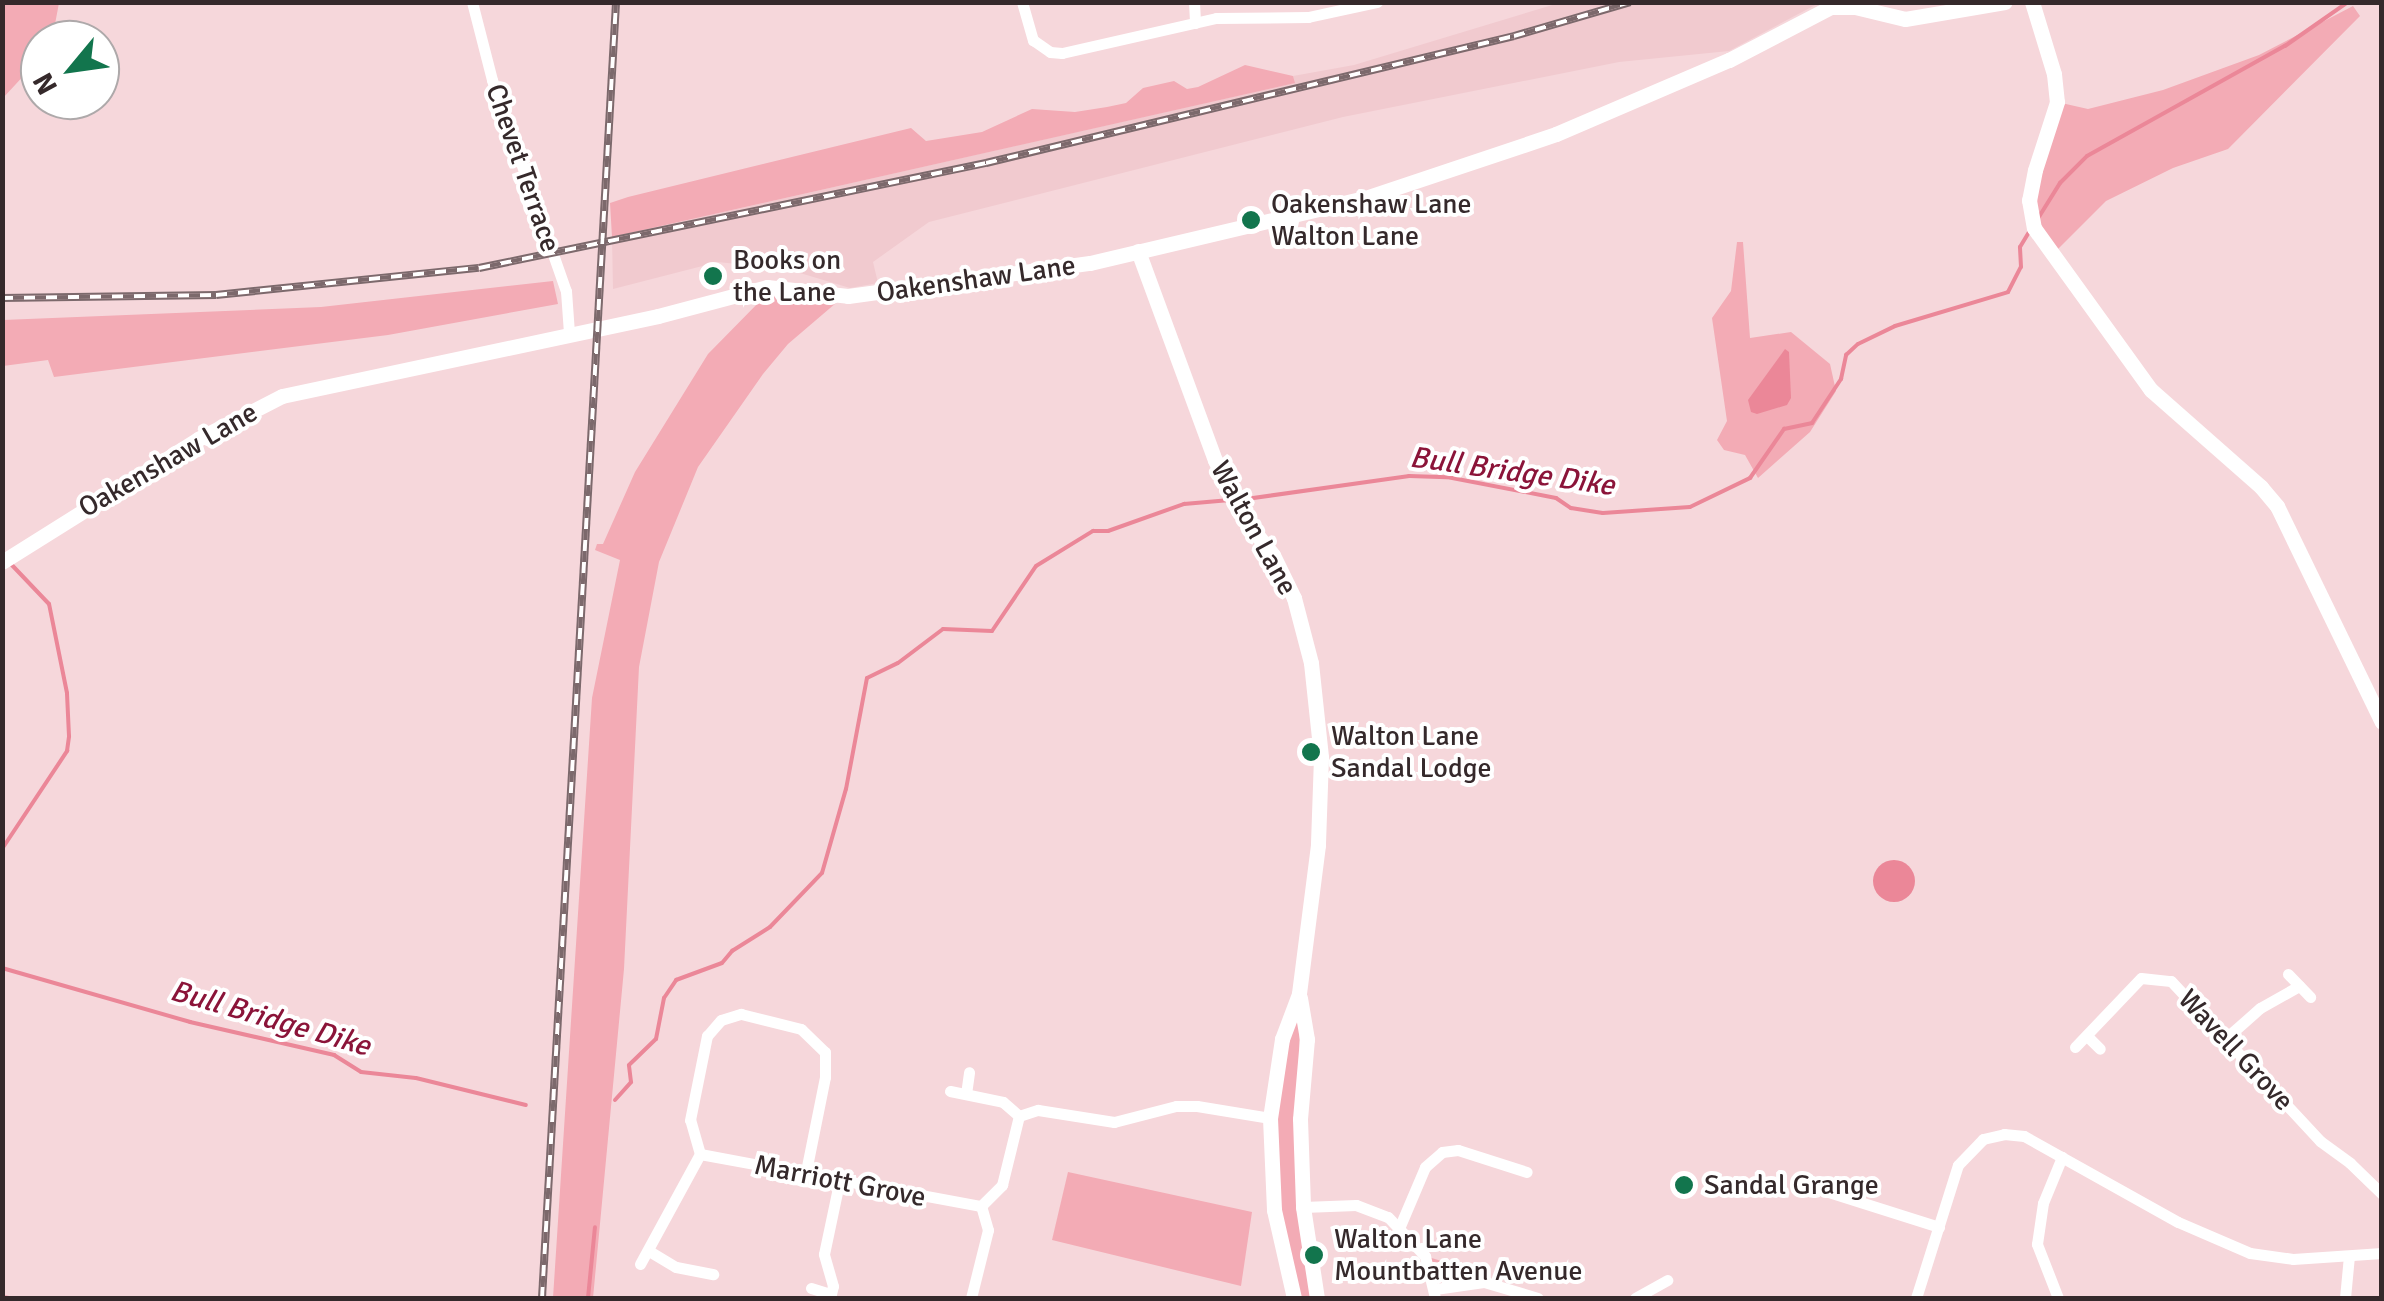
<!DOCTYPE html>
<html>
<head>
<meta charset="utf-8">
<style>
	body { margin:0 }
	#map { position:relative; width:2384px; height:1301px; overflow:hidden; background:#f6d7db; font-family:Signika,sans-serif }
	div>[style] { position:absolute }
	[style*='--x'] { left:calc(var(--x)*1px); top:calc(var(--y)*1px); width:calc(var(--w)*1px); rotate:calc(var(--a)*1deg) }
	.built>* { inset:0; background:#f1cacf }
	.green>* { inset:0; background:#f3abb5 }
	.water>* { inset:0; background:#eb8798 }
	.round { border-radius:50% }
	.stream>* { height:4px; margin:-2px; padding:0 2px; transform-origin:2px; border-radius:2px; background:#eb8798 }
	.street>* { height:11px; margin:-5.5px; padding:0 5.5px; transform-origin:5.5px; border-radius:5.5px; background:#fff }
	.secondary>* { height:15px; margin:-7.5px; padding:0 7.5px; transform-origin:7.5px; border-radius:7.5px; background:#fff }
	.rail>* { height:8px; margin-top:-4px; transform-origin:0; background:repeating-linear-gradient(90deg,#fff 0 11px,#7c696c 0 22px); box-sizing:border-box; border-block:2px solid #7c696c }
	.dots>* { width:28px; height:28px; translate:-50% -50%; box-sizing:border-box; border:5px solid #fff; border-radius:50% }
	span { translate:-50% -50%; white-space:nowrap; text-align:center; line-height:1.15; -webkit-text-stroke:8px #fff; paint-order:stroke }
	.street-label { font-size:28px; color:#35292b }
	.poi-label { font-size:28px; color:#35292b }
	.left { translate:0 -50%; text-align:left }
	.water-label { font-size:30px; color:#8b1439; font-style:italic }
	.frame { position:absolute; inset:0; border:5px solid #35292b; pointer-events:none }
	.north { position:absolute; left:20px; top:20px; width:100px; height:100px; box-sizing:border-box; background:#fff; border:2px solid #aea9aa; border-radius:50%; rotate:241deg; font-size:28px; font-weight:700; line-height:40px; text-align:center; color:#35292b }
	.north::after { content:''; display:block; margin:auto; width:35px; height:45px; background:#12754d; clip-path:polygon(50% 0,100% 100%,50% 72%,0 100%) }
</style>
</head>
<body>
<div id="map">
	<div class="built">
		<div style="clip-path:polygon(1559px 3px,1819px 3px,1729px 51px,1619px 62px,1343px 117px,929px 222px,873px 262px,878px 283px,850px 288px,790px 270px,718px 262px,613px 289px,612px 237px,1294px 83px,1293px 76px,1354px 65px)"></div>
	</div>
	<div class="green">
		<div style="clip-path:polygon(3px 2px,59px 3px,52px 40px,40px 40px,40px 58px,3px 98px)"></div>
		<div style="clip-path:polygon(2353px 6px,2360px 16px,2228px 149px,2173px 168px,2106px 201px,2051px 256px,2029px 200px,2057px 102px,2088px 109px,2163px 90px,2259px 55px)"></div>
		<div style="clip-path:polygon(1245px 65px,1293px 76px,1295px 83px,612px 237px,610px 203px,628px 197px,911px 128px,926px 141px,982px 132px,1032px 109px,1075px 112px,1107px 107px,1126px 103px,1143px 88px,1174px 81px,1187px 89px,1198px 87px)"></div>
		<div style="clip-path:polygon(1737px 242px,1743px 242px,1750px 338px,1791px 332px,1830px 364px,1836px 391px,1810px 432px,1758px 478px,1745px 455px,1724px 450px,1717px 440px,1727px 421px,1712px 318px,1731px 291px)"></div>
		<div style="clip-path:polygon(553px 281px,558px 304px,388px 335px,54px 377px,48px 360px,3px 366px,3px 320px,321px 307px)"></div>
		<div style="clip-path:polygon(766px 295px,836px 303px,788px 344px,763px 374px,698px 467px,659px 562px,639px 667px,624px 969px,593px 1298px,553px 1298px,592px 698px,620px 560px,595px 550px,597px 544px,603px 544px,635px 472px,708px 354px)"></div>
		<div style="clip-path:polygon(1299px 994px,1300px 1119px,1317px 1298px,1294px 1298px,1274px 1210px,1270px 1118px)"></div>
		<div style="clip-path:polygon(1068px 1172px,1252px 1212px,1241px 1286px,1052px 1240px)"></div>
		<div style="clip-path:polygon(1425px 1256px,1471px 1270px,1484px 1282px,1435px 1289px)"></div>
	</div>
	<div class="water">
		<div style="clip-path:polygon(1785px 349px,1789px 352px,1791px 398px,1787px 405px,1757px 414px,1751px 412px,1748px 400px)"></div>
		<div class="round" style="left:1873px;top:860px;width:42px;height:42px"></div>
	</div>
	<div class="stream">
		<div style="--x:2037;--y:220;--w:44;--a:-58.1"></div>
		<div style="--x:2060;--y:183;--w:38;--a:-45"></div>
		<div style="--x:2087;--y:156;--w:227;--a:-29.1"></div>
		<div style="--x:2285;--y:46;--w:77;--a:-34.9"></div>
		<div style="--x:1239;--y:500;--w:172;--a:-8"></div>
		<div style="--x:1409;--y:476;--w:38;--a:2"></div>
		<div style="--x:1447;--y:477;--w:111;--a:10.9"></div>
		<div style="--x:1556;--y:498;--w:18;--a:34"></div>
		<div style="--x:1571;--y:508;--w:32;--a:9"></div>
		<div style="--x:1603;--y:513;--w:87;--a:-3.9"></div>
		<div style="--x:1690;--y:507;--w:67;--a:-25.8"></div>
		<div style="--x:1750;--y:478;--w:60;--a:-55.2"></div>
		<div style="--x:1784;--y:429;--w:29;--a:-12"></div>
		<div style="--x:1812;--y:423;--w:53;--a:-56.6"></div>
		<div style="--x:1841;--y:379;--w:25;--a:-78"></div>
		<div style="--x:1846;--y:355;--w:16;--a:-43"></div>
		<div style="--x:1858;--y:344;--w:41;--a:-25.9"></div>
		<div style="--x:1895;--y:326;--w:118;--a:-16.7"></div>
		<div style="--x:2008;--y:292;--w:28;--a:-63"></div>
		<div style="--x:2021;--y:267;--w:20;--a:-93"></div>
		<div style="--x:2020;--y:247;--w:17;--a:-59"></div>
		<div style="--x:2;--y:849;--w:118;--a:-56.4"></div>
		<div style="--x:67;--y:751;--w:15;--a:-82"></div>
		<div style="--x:69;--y:736;--w:43;--a:-92.7"></div>
		<div style="--x:67;--y:693;--w:91;--a:-101.4"></div>
		<div style="--x:49;--y:604;--w:58;--a:-133.6"></div>
		<div style="--x:2;--y:968;--w:196;--a:16"></div>
		<div style="--x:190;--y:1022;--w:148;--a:12.9"></div>
		<div style="--x:334;--y:1055;--w:32;--a:32"></div>
		<div style="--x:361;--y:1072;--w:55;--a:6.2"></div>
		<div style="--x:416;--y:1078;--w:113;--a:13.8"></div>
		<div style="--x:615;--y:1100;--w:24;--a:-48"></div>
		<div style="--x:631;--y:1082;--w:17;--a:-97"></div>
		<div style="--x:629;--y:1065;--w:37;--a:-44"></div>
		<div style="--x:656;--y:1039;--w:42;--a:-79"></div>
		<div style="--x:664;--y:998;--w:22;--a:-56"></div>
		<div style="--x:676;--y:980;--w:49;--a:-20.3"></div>
		<div style="--x:722;--y:963;--w:16;--a:-50"></div>
		<div style="--x:732;--y:951;--w:45;--a:-32.3"></div>
		<div style="--x:770;--y:927;--w:75;--a:-46.1"></div>
		<div style="--x:822;--y:873;--w:87;--a:-74.1"></div>
		<div style="--x:846;--y:789;--w:113;--a:-79.3"></div>
		<div style="--x:867;--y:678;--w:34;--a:-26"></div>
		<div style="--x:898;--y:663;--w:56;--a:-37.1"></div>
		<div style="--x:943;--y:629;--w:49;--a:2.3"></div>
		<div style="--x:992;--y:631;--w:78;--a:-55.9"></div>
		<div style="--x:1036;--y:566;--w:67;--a:-31.6"></div>
		<div style="--x:1093;--y:531;--w:15;--a:0"></div>
		<div style="--x:1108;--y:531;--w:81;--a:-19.6"></div>
		<div style="--x:1184;--y:504;--w:46;--a:-5"></div>
		<div style="--x:2;--y:1297;--w:7;--a:8"></div>
		<div style="--x:588;--y:1298;--w:71;--a:-84.4"></div>
	</div>
	<div class="street">
		<div style="--x:472;--y:2;--w:81;--a:75.6"></div>
		<div style="--x:492;--y:80;--w:224;--a:70.7"></div>
		<div style="--x:566;--y:291;--w:42;--a:85.9"></div>
		<div style="--x:1022;--y:2;--w:40;--a:74"></div>
		<div style="--x:1033;--y:40;--w:21;--a:35"></div>
		<div style="--x:1050;--y:52;--w:12;--a:5"></div>
		<div style="--x:1062;--y:53;--w:158;--a:-12.8"></div>
		<div style="--x:1216;--y:18;--w:92;--a:-0.6"></div>
		<div style="--x:1308;--y:17;--w:71;--a:-12.3"></div>
		<div style="--x:1194;--y:2;--w:21;--a:87"></div>
		<div style="--x:2288;--y:974;--w:32;--a:46"></div>
		<div style="--x:2087;--y:1036;--w:18;--a:45"></div>
		<div style="--x:2226;--y:1038;--w:45;--a:-41.4"></div>
		<div style="--x:2260;--y:1008;--w:45;--a:-29.4"></div>
		<div style="--x:2075;--y:1047;--w:95;--a:-46.3"></div>
		<div style="--x:2141;--y:978;--w:30;--a:6"></div>
		<div style="--x:2171;--y:981;--w:219;--a:47"></div>
		<div style="--x:2320;--y:1141;--w:37;--a:36"></div>
		<div style="--x:2350;--y:1163;--w:45;--a:44.1"></div>
		<div style="--x:950;--y:1091;--w:54;--a:11.7"></div>
		<div style="--x:1003;--y:1102;--w:21;--a:41"></div>
		<div style="--x:966;--y:1094;--w:22;--a:-82"></div>
		<div style="--x:700;--y:1154;--w:286;--a:10.5"></div>
		<div style="--x:981;--y:1206;--w:30;--a:-45"></div>
		<div style="--x:1002;--y:1185;--w:71;--a:-76.2"></div>
		<div style="--x:1019;--y:1116;--w:20;--a:-18"></div>
		<div style="--x:1038;--y:1110;--w:77;--a:9"></div>
		<div style="--x:1114;--y:1122;--w:64;--a:-14.5"></div>
		<div style="--x:1176;--y:1106;--w:21;--a:0"></div>
		<div style="--x:1197;--y:1106;--w:74;--a:9.3"></div>
		<div style="--x:700;--y:1154;--w:35;--a:-106"></div>
		<div style="--x:690;--y:1120;--w:86;--a:-78.6"></div>
		<div style="--x:707;--y:1036;--w:21;--a:-49"></div>
		<div style="--x:721;--y:1020;--w:21;--a:-17"></div>
		<div style="--x:741;--y:1014;--w:62;--a:14"></div>
		<div style="--x:801;--y:1029;--w:33;--a:44"></div>
		<div style="--x:825;--y:1052;--w:25;--a:90"></div>
		<div style="--x:825;--y:1077;--w:96;--a:101.4"></div>
		<div style="--x:1819;--y:1189;--w:126;--a:17.6"></div>
		<div style="--x:1303;--y:1207;--w:53;--a:-2.2"></div>
		<div style="--x:1356;--y:1205;--w:34;--a:21"></div>
		<div style="--x:1388;--y:1217;--w:54;--a:46.5"></div>
		<div style="--x:1425;--y:1256;--w:43;--a:76.6"></div>
		<div style="--x:1400;--y:1226;--w:64;--a:-67"></div>
		<div style="--x:1425;--y:1167;--w:23;--a:-41"></div>
		<div style="--x:1442;--y:1152;--w:16;--a:-7"></div>
		<div style="--x:1458;--y:1150;--w:72;--a:17.7"></div>
		<div style="--x:649;--y:1251;--w:31;--a:31"></div>
		<div style="--x:676;--y:1267;--w:38;--a:11"></div>
		<div style="--x:640;--y:1264;--w:125;--a:-61.4"></div>
		<div style="--x:811;--y:1288;--w:21;--a:17"></div>
		<div style="--x:831;--y:1294;--w:8;--a:-76"></div>
		<div style="--x:833;--y:1286;--w:33;--a:-106"></div>
		<div style="--x:824;--y:1254;--w:73;--a:-78.1"></div>
		<div style="--x:1435;--y:1289;--w:49;--a:-8.1"></div>
		<div style="--x:1484;--y:1282;--w:56;--a:16.5"></div>
		<div style="--x:971;--y:1298;--w:70;--a:-76"></div>
		<div style="--x:988;--y:1230;--w:25;--a:-106"></div>
		<div style="--x:1635;--y:1298;--w:37;--a:-29"></div>
		<div style="--x:1916;--y:1298;--w:139;--a:-72.5"></div>
		<div style="--x:1958;--y:1165;--w:36;--a:-46"></div>
		<div style="--x:1983;--y:1139;--w:22;--a:-13"></div>
		<div style="--x:2004;--y:1134;--w:20;--a:6"></div>
		<div style="--x:2024;--y:1136;--w:176;--a:29.2"></div>
		<div style="--x:2178;--y:1222;--w:78;--a:23.3"></div>
		<div style="--x:2250;--y:1253;--w:43;--a:7.9"></div>
		<div style="--x:2293;--y:1259;--w:89;--a:-3.9"></div>
		<div style="--x:2058;--y:1298;--w:58;--a:-111.3"></div>
		<div style="--x:2037;--y:1244;--w:41;--a:-81.7"></div>
		<div style="--x:2043;--y:1203;--w:50;--a:-67.6"></div>
		<div style="--x:2345;--y:1298;--w:42;--a:-84.6"></div>
	</div>
	<div class="secondary">
		<div style="--x:2032;--y:2;--w:75;--a:73"></div>
		<div style="--x:2054;--y:74;--w:28;--a:84"></div>
		<div style="--x:2057;--y:102;--w:71;--a:107.9"></div>
		<div style="--x:2035;--y:170;--w:31;--a:101"></div>
		<div style="--x:2029;--y:200;--w:28;--a:80"></div>
		<div style="--x:2034;--y:228;--w:200;--a:54.2"></div>
		<div style="--x:2151;--y:390;--w:147;--a:41.4"></div>
		<div style="--x:2261;--y:487;--w:25;--a:50"></div>
		<div style="--x:2277;--y:506;--w:240;--a:64.1"></div>
		<div style="--x:1138;--y:251;--w:223;--a:69.8"></div>
		<div style="--x:1215;--y:460;--w:57;--a:65.2"></div>
		<div style="--x:1239;--y:512;--w:55;--a:51.7"></div>
		<div style="--x:1273;--y:555;--w:48;--a:64"></div>
		<div style="--x:1294;--y:598;--w:67;--a:75.3"></div>
		<div style="--x:1311;--y:663;--w:95;--a:83.9"></div>
		<div style="--x:1321;--y:757;--w:88;--a:92"></div>
		<div style="--x:1318;--y:845;--w:150;--a:97.3"></div>
		<div style="--x:1299;--y:994;--w:48;--a:110.7"></div>
		<div style="--x:1282;--y:1039;--w:80;--a:98.6"></div>
		<div style="--x:1270;--y:1118;--w:92;--a:87.5"></div>
		<div style="--x:1274;--y:1210;--w:90;--a:77.2"></div>
		<div style="--x:2;--y:562;--w:231;--a:-32.1"></div>
		<div style="--x:198;--y:439;--w:94;--a:-27.1"></div>
		<div style="--x:282;--y:396;--w:384;--a:-12"></div>
		<div style="--x:658;--y:316;--w:113;--a:-14.9"></div>
		<div style="--x:767;--y:287;--w:81;--a:6.3"></div>
		<div style="--x:848;--y:296;--w:244;--a:-7.8"></div>
		<div style="--x:1090;--y:263;--w:283;--a:-13.3"></div>
		<div style="--x:1365;--y:198;--w:201;--a:-18.5"></div>
		<div style="--x:1556;--y:134;--w:188;--a:-23.2"></div>
		<div style="--x:1729;--y:60;--w:115;--a:-27.5"></div>
		<div style="--x:1831;--y:7;--w:24;--a:0"></div>
		<div style="--x:1855;--y:7;--w:51;--a:13.5"></div>
		<div style="--x:1905;--y:19;--w:101;--a:-9.6"></div>
		<div style="--x:1300;--y:998;--w:42;--a:80.3"></div>
		<div style="--x:1307;--y:1039;--w:80;--a:95"></div>
		<div style="--x:1300;--y:1119;--w:88;--a:88"></div>
		<div style="--x:1303;--y:1207;--w:92;--a:81.3"></div>
	</div>
	<div class="rail">
		<div style="--x:2;--y:298;--w:214;--a:-0.8"></div>
		<div style="--x:216;--y:295;--w:264;--a:-5.9"></div>
		<div style="--x:479;--y:268;--w:518;--a:-11.7"></div>
		<div style="--x:986;--y:163;--w:543;--a:-13.52"></div>
		<div style="--x:1514;--y:36;--w:121;--a:-16.3"></div>
		<div style="--x:542;--y:1298;--w:1298;--a:-86.73"></div>
	</div>
	<div class="dots">
		<div style="left:1251px;top:220px;background:#12754d"></div>
		<div style="left:713px;top:276px;background:#12754d"></div>
		<div style="left:1311px;top:752px;background:#12754d"></div>
		<div style="left:1684px;top:1185px;background:#12754d"></div>
		<div style="left:1314px;top:1255px;background:#12754d"></div>
	</div>
	<div class="street-label">
		<span style="left:523px;top:168px;rotate:71deg">Chevet Terrace</span>
		<span style="left:976px;top:279px;rotate:-8deg">Oakenshaw Lane</span>
		<span style="left:168px;top:460px;rotate:-30deg">Oakenshaw Lane</span>
		<span style="left:1254px;top:528px;rotate:61deg">Walton Lane</span>
		<span style="left:2236px;top:1050px;rotate:47deg">Wavell Grove</span>
		<span style="left:840px;top:1181px;rotate:11deg">Marriott Grove</span>
	</div>
	<div class="poi-label">
		<span class="left" style="left:1271px;top:220px">Oakenshaw Lane<br>Walton Lane</span>
		<span class="left" style="left:733px;top:276px">Books on<br>the Lane</span>
		<span class="left" style="left:1331px;top:752px">Walton Lane<br>Sandal Lodge</span>
		<span class="left" style="left:1704px;top:1185px">Sandal Grange</span>
		<span class="left" style="left:1334px;top:1255px">Walton Lane<br>Mountbatten Avenue</span>
	</div>
	<div class="water-label">
		<span style="left:1512px;top:472px;rotate:8deg">Bull Bridge Dike</span>
		<span style="left:270px;top:1019px;rotate:16deg">Bull Bridge Dike</span>
	</div>
	<div class="frame"></div>
	<div class="north">N</div>
</div>
</body>
</html>
